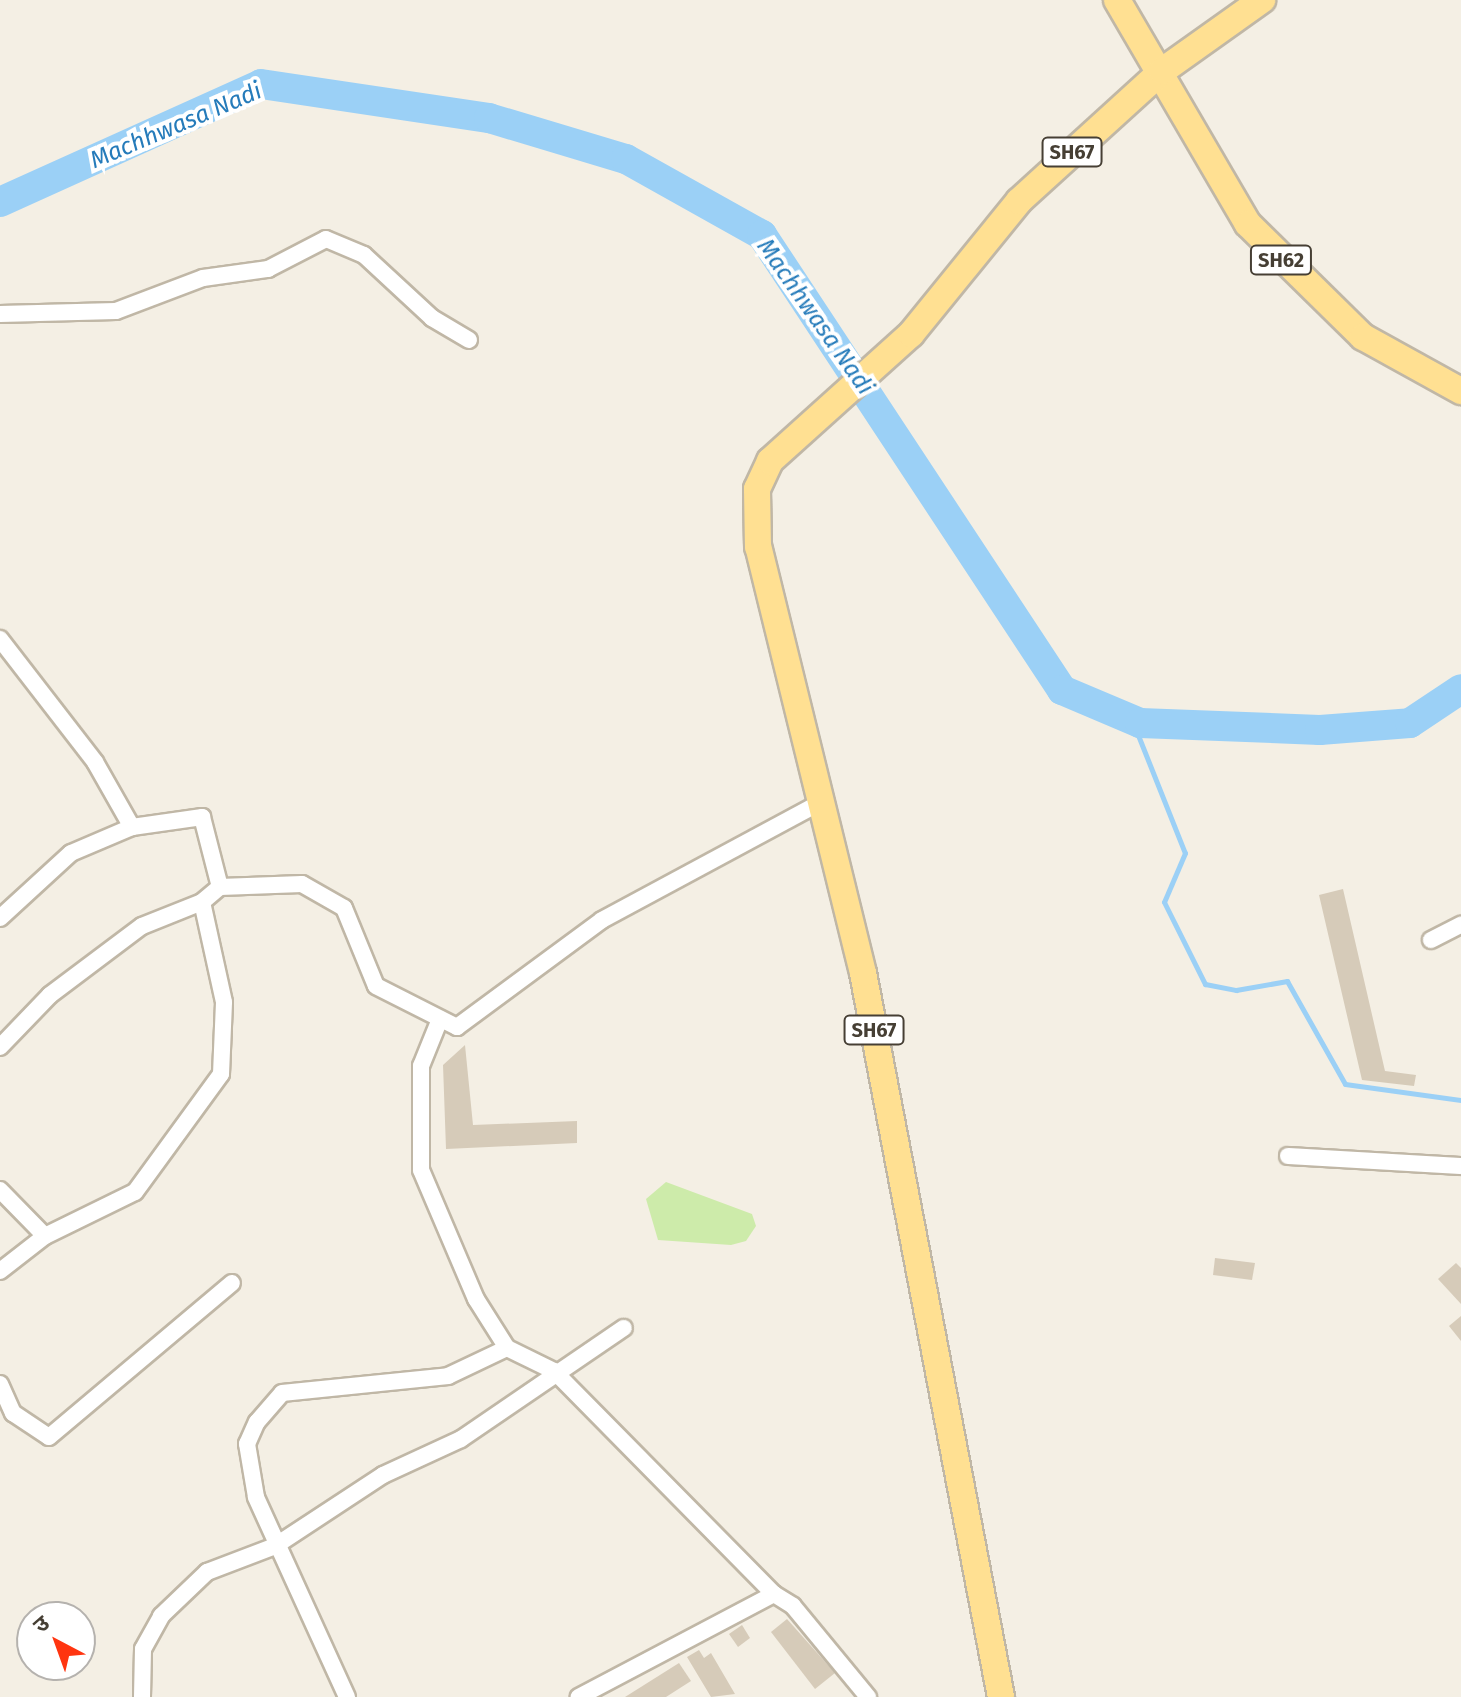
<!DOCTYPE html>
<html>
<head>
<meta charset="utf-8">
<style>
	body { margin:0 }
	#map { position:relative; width:1461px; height:1697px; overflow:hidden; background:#f4efe4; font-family:"Fira Sans","Noto Sans Devanagari",sans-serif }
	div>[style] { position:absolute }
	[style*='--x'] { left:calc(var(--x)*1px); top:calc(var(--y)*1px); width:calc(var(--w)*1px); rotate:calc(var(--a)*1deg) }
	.green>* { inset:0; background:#cdebaa }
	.stream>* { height:5px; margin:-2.5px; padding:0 2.5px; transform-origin:2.5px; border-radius:2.5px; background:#9bd0f6 }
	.river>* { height:30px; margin:-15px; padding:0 15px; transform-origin:15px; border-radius:15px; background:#9bd0f6 }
	.building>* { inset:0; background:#d6cbb9 }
	.roads { filter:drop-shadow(2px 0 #c0b7a6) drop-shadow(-2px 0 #c0b7a6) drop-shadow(0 2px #c0b7a6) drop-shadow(0 -2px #c0b7a6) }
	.street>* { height:16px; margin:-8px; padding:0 8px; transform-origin:8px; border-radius:8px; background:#fff }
	.primary>* { height:26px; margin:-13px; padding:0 13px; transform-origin:13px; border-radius:13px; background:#ffe092 }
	span { translate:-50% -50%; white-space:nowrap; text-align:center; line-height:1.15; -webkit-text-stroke:8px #fff; paint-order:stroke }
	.shield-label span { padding:2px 6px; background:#fff; border:2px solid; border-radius:6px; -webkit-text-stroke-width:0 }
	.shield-label { font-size:20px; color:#463f34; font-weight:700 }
	.water-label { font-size:24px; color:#257bba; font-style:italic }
	.north { position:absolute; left:16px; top:1601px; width:80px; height:80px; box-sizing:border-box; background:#fff; border:2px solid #b5b2ae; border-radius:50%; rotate:319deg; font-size:22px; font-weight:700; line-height:32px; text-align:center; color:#463f34 }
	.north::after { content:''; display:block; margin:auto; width:28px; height:36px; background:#ff3510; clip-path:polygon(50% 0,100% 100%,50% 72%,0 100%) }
</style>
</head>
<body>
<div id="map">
	<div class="green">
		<div style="clip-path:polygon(666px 1182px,752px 1214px,756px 1226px,746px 1241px,731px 1245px,658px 1240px,646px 1199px)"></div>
	</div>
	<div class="stream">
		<div style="--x:1132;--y:720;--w:143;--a:68.3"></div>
		<div style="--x:1185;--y:853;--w:53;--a:113.2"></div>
		<div style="--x:1164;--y:902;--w:92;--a:63.4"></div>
		<div style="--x:1205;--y:984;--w:32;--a:11"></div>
		<div style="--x:1236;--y:990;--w:52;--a:-10"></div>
		<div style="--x:1287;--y:981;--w:118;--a:60.6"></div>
		<div style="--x:1345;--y:1084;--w:117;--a:7.9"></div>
	</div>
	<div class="river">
		<div style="--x:0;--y:202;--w:286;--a:-24.3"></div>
		<div style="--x:261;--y:84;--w:231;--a:8.5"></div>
		<div style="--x:489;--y:118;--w:143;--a:16.7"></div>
		<div style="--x:626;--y:159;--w:156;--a:29.2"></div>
		<div style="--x:762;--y:235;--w:545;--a:56.6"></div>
		<div style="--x:1062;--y:690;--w:85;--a:22.9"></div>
		<div style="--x:1140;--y:723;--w:180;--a:2.2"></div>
		<div style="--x:1320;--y:730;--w:90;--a:-4.4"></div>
		<div style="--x:1410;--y:723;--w:61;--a:-33.7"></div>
	</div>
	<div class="building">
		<div style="clip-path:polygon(1343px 889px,1385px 1071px,1416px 1075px,1414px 1086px,1362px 1080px,1319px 895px)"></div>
		<div style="clip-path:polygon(465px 1045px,473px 1125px,577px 1121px,577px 1143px,446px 1149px,443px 1065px)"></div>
		<div style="clip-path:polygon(1215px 1258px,1255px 1263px,1252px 1280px,1213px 1275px)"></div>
		<div style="clip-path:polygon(1456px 1263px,1461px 1268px,1461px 1304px,1438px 1279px)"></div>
		<div style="clip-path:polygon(1461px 1316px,1461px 1341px,1449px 1326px)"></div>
		<div style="clip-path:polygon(787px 1619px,835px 1673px,815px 1689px,771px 1632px)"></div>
		<div style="clip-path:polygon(742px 1625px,750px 1638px,738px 1647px,729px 1634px)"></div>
		<div style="clip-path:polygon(699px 1650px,704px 1658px,711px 1653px,735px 1694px,711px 1697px,687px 1657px)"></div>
		<div style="clip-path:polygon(679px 1663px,691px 1681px,666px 1697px,625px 1697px)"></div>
	</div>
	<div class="roads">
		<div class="street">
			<div style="--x:0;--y:314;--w:116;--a:-1.5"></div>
			<div style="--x:116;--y:311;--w:93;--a:-20.8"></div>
			<div style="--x:203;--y:278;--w:66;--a:-7.9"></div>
			<div style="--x:268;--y:269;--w:65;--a:-27.3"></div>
			<div style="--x:326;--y:239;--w:41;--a:22.8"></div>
			<div style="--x:364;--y:255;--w:93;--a:42.8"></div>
			<div style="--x:432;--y:318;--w:43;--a:30.7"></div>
			<div style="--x:0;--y:639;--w:155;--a:52.3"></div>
			<div style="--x:95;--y:762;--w:75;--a:60.4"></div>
			<div style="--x:132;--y:827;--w:71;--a:-8.1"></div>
			<div style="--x:202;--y:817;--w:72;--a:75.6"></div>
			<div style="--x:220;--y:887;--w:82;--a:-2.1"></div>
			<div style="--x:302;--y:884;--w:48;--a:29.7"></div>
			<div style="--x:344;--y:908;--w:84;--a:67.7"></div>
			<div style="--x:376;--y:986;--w:91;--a:26.8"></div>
			<div style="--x:457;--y:1027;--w:180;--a:-36.4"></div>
			<div style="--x:602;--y:920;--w:251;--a:-28.3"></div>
			<div style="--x:0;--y:918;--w:96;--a:-42.5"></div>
			<div style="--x:71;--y:853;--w:66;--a:-23.1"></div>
			<div style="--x:1431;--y:940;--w:34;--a:-27"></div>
			<div style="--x:440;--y:1019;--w:51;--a:112"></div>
			<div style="--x:421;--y:1066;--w:104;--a:90"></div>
			<div style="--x:421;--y:1170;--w:140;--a:66.9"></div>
			<div style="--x:476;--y:1299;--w:58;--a:57.7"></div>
			<div style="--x:507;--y:1348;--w:52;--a:26.1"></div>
			<div style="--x:554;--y:1371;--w:313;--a:45.4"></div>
			<div style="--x:774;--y:1594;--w:221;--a:152.2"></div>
			<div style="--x:0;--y:1047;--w:72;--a:-46.1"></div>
			<div style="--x:50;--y:995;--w:115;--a:-36.9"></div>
			<div style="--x:142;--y:926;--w:65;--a:-21.8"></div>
			<div style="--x:202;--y:902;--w:23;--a:-40"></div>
			<div style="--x:1288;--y:1156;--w:173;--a:3.3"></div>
			<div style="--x:0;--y:1190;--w:64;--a:45.6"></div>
			<div style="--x:0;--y:1271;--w:57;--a:-37.9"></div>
			<div style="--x:45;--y:1236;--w:100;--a:-26.1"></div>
			<div style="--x:135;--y:1192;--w:146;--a:-53.9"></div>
			<div style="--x:221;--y:1074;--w:72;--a:-87.6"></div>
			<div style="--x:224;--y:1002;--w:102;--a:-102.4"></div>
			<div style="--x:0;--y:1384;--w:32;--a:66"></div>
			<div style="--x:13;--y:1413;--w:43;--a:33.7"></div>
			<div style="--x:49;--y:1437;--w:239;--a:-40.1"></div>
			<div style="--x:774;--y:1594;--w:22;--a:32"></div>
			<div style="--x:793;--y:1606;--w:118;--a:50.5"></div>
			<div style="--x:142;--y:1697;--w:48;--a:-88.8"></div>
			<div style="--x:143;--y:1649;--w:38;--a:-61"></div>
			<div style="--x:161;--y:1616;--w:64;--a:-43.7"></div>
			<div style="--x:207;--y:1572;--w:73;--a:-20.9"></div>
			<div style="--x:275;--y:1546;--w:129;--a:-33.3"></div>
			<div style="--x:383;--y:1475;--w:86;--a:-24.8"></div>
			<div style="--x:461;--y:1439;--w:197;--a:-34.3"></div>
			<div style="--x:347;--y:1697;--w:220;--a:-114.5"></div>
			<div style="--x:256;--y:1497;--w:54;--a:-99.6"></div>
			<div style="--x:247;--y:1444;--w:24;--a:-66"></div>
			<div style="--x:257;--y:1422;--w:38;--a:-49"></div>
			<div style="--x:282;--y:1393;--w:167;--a:-5.8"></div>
			<div style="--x:448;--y:1376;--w:65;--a:-25.4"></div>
		</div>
		<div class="primary">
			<div style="--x:1117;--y:0;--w:259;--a:59.7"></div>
			<div style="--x:1248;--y:224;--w:161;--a:44.5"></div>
			<div style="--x:1363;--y:337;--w:112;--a:28.9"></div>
			<div style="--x:1001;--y:1697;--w:737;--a:-100.79"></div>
			<div style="--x:863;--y:973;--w:439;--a:-103.8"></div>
			<div style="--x:758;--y:547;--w:58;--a:-91"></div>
			<div style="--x:757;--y:489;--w:31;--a:-65"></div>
			<div style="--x:770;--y:461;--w:190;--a:-42"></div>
			<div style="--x:911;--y:334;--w:171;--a:-50.9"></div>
			<div style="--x:1019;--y:201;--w:193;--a:-42.3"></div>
			<div style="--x:1162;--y:71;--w:123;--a:-35.4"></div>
		</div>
	</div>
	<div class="shield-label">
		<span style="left:1072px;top:152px">SH67</span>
		<span style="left:1281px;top:260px">SH62</span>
		<span style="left:874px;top:1030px">SH67</span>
	</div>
	<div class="water-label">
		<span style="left:176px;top:126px;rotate:-23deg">Machhwasa Nadi</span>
		<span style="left:815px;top:317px;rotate:55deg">Machhwasa Nadi</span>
	</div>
	<div class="north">उ</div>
</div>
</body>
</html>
